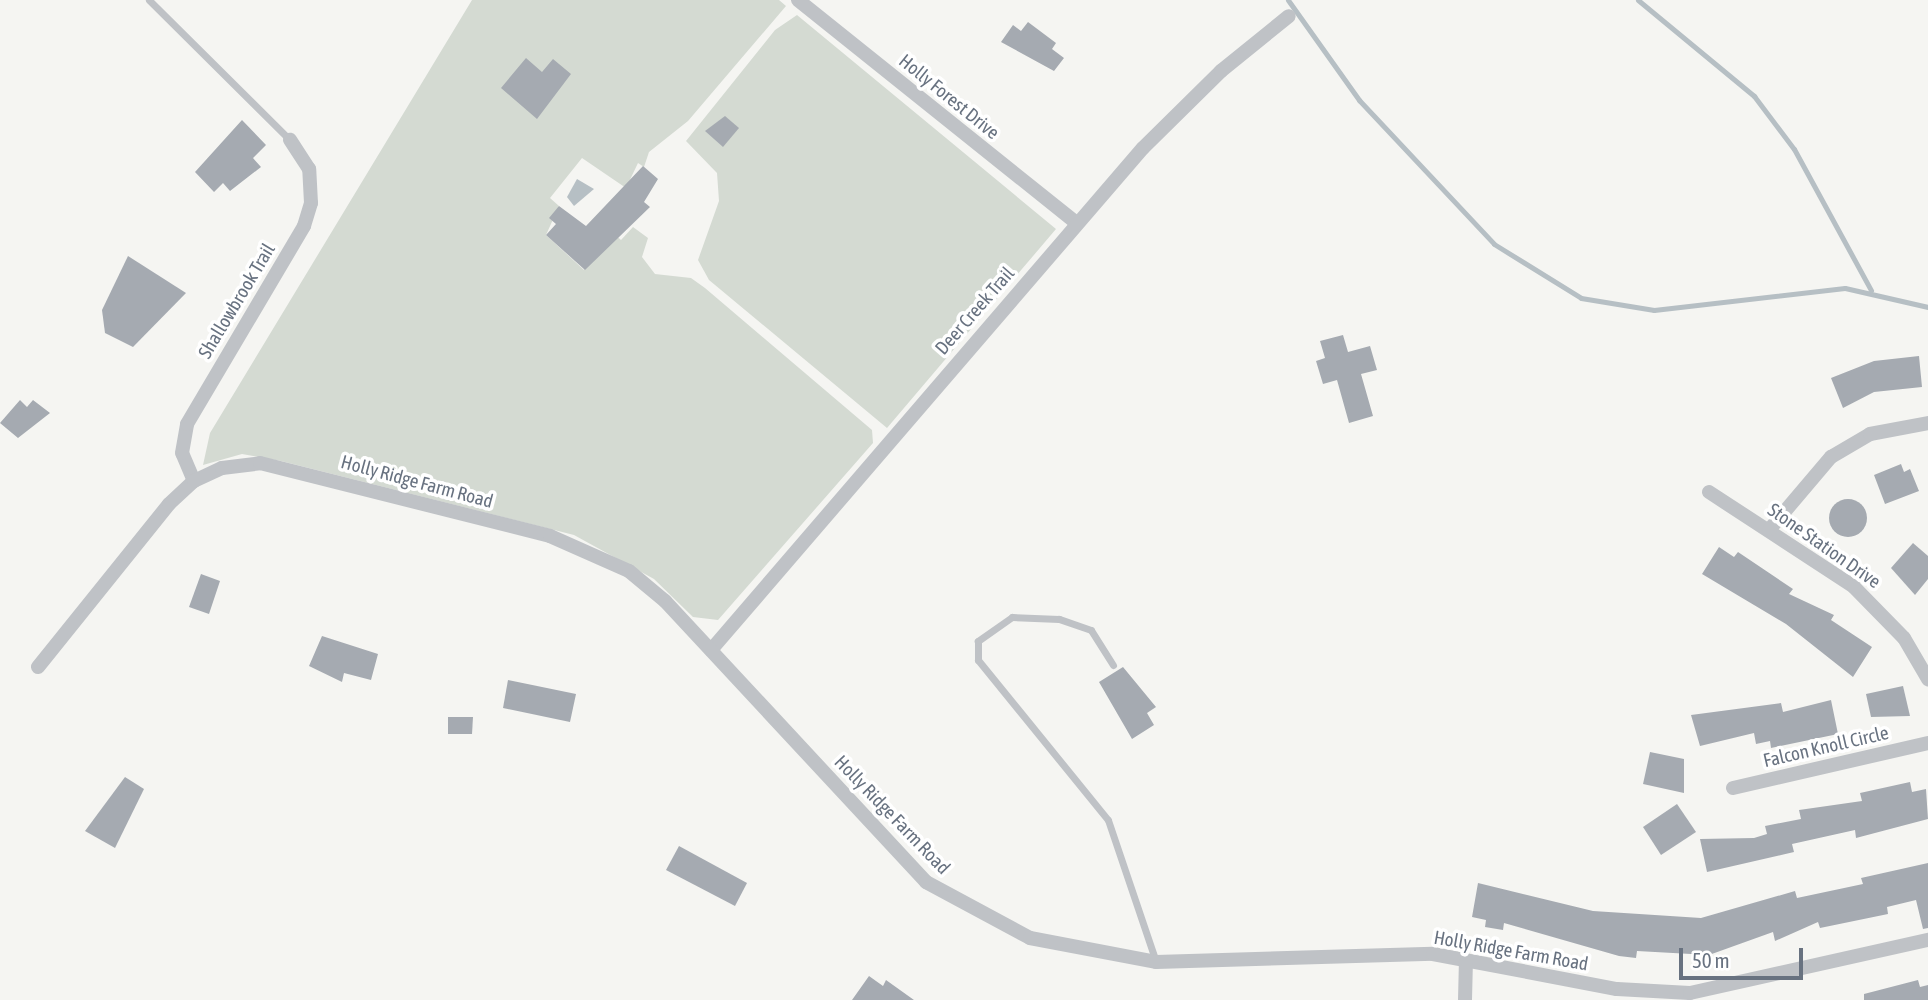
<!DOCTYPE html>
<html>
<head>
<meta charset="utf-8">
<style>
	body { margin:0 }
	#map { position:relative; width:1928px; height:1000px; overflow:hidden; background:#f5f5f2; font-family:"Asap Condensed",sans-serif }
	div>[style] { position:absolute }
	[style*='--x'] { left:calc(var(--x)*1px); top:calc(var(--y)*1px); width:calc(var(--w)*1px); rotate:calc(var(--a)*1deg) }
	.green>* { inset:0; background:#d4dad2 }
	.water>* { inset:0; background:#b6bfc4 }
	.stream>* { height:5px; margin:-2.5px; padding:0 2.5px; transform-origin:2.5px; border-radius:2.5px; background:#b6bfc4 }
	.building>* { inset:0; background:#a5aab1 }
	.round { border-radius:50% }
	.lane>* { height:7px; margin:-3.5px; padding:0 3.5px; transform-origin:3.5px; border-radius:3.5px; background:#bfc2c6 }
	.street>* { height:14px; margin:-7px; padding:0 7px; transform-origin:7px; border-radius:7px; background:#bfc2c6 }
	span { translate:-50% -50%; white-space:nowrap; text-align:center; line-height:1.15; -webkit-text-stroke:7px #fff; paint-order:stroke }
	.street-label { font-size:19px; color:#687280 }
	.scale { position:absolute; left:1679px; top:948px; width:124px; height:32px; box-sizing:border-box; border:4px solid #687280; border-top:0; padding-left:9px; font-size:21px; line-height:24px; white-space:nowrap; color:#687280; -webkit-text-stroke:5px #fff; paint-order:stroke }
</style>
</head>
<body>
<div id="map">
	<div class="green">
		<div style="clip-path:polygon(472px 0,779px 0,786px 6px,688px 121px,649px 152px,644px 167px,638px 163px,626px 188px,582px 158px,550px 198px,559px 206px,546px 235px,584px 270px,612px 232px,621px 240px,633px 227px,648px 238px,642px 257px,655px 274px,691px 278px,705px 288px,872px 430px,873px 443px,718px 620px,693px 617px,654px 579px,574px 535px,281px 461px,242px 454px,203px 465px,210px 433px)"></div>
		<div style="clip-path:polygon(797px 15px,1056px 229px,887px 428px,709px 280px,698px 260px,719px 201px,717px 173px,686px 141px,775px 30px)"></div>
	</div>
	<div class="water">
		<div style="clip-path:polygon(577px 179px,594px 189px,574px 206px,567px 197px)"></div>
	</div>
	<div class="stream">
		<div style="--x:1288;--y:0;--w:123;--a:54.6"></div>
		<div style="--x:1359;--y:100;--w:197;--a:46.8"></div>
		<div style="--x:1494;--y:244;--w:102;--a:31.8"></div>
		<div style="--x:1581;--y:298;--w:74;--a:9.3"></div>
		<div style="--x:1654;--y:310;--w:192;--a:-6.6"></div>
		<div style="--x:1845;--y:288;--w:85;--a:12.9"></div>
		<div style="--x:1638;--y:0;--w:151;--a:39.6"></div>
		<div style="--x:1754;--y:96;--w:66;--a:53"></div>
		<div style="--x:1794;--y:149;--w:161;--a:61.4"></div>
	</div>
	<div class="building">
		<div style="clip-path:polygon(1028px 22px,1056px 43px,1052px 49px,1064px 58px,1054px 71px,1001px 42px,1013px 25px,1021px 31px)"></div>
		<div style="clip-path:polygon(526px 58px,542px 72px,553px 59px,571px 74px,537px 119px,501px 88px)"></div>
		<div style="clip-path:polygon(725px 116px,739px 128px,723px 147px,705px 131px)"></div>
		<div style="clip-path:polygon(242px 120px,266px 145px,253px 158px,261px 167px,230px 191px,223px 183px,214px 192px,195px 172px)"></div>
		<div style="clip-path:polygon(643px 166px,658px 179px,644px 202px,650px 207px,585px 270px,546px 235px,556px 224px,549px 218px,559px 206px,586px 226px)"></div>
		<div style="clip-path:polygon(128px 256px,186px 293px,133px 347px,105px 333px,102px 310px)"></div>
		<div style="clip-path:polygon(1343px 335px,1348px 352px,1370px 346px,1377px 370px,1361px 374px,1373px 416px,1349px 423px,1337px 380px,1323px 384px,1316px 361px,1325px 358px,1320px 341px)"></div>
		<div style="clip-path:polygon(1919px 356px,1922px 387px,1874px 392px,1843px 408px,1831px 378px,1874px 361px)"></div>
		<div style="clip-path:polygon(20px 400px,27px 407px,33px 400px,50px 413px,18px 438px,0 423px)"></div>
		<div style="clip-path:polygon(1901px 464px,1904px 472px,1910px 469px,1919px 491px,1885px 504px,1874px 475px)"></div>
		<div class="round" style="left:1829px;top:499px;width:38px;height:38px"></div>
		<div style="clip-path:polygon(1913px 543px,1928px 556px,1928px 579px,1915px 595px,1891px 568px)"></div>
		<div style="clip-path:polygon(1719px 547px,1734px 557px,1738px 552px,1793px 589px,1789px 594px,1834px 615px,1831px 620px,1872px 647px,1853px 677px,1786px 624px,1702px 574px)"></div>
		<div style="clip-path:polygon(201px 574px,220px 581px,209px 614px,189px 607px)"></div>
		<div style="clip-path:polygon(322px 636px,378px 654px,371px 680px,344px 673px,342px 682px,309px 666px)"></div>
		<div style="clip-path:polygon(1123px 667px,1156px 707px,1147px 713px,1154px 725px,1132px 739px,1099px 682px)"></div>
		<div style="clip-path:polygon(508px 680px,576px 694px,570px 722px,503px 708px)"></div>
		<div style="clip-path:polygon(1903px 686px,1910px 716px,1871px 717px,1866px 694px)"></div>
		<div style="clip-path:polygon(1831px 700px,1838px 734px,1771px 748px,1770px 741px,1756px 744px,1754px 733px,1700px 746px,1691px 715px,1781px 703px,1783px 712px)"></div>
		<div style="clip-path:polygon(448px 717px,473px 717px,472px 734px,448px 734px)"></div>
		<div style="clip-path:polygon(1650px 752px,1684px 759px,1684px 793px,1643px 784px)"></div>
		<div style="clip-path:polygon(125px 777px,144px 789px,115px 848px,85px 831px)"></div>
		<div style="clip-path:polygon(1910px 782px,1912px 792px,1926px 789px,1928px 819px,1856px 838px,1855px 830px,1792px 844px,1794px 852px,1707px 872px,1700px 839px,1754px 838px,1767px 834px,1765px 826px,1801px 819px,1799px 810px,1862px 801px,1860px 793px)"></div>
		<div style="clip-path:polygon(1677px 804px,1696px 832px,1661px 855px,1643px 827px)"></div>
		<div style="clip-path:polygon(679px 846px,747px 883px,735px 906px,666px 870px)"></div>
		<div style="clip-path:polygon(1928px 863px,1928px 928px,1923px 929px,1916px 900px,1887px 907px,1888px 914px,1820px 928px,1818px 922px,1775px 941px,1773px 932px,1709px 955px,1637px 951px,1636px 958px,1619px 956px,1504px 923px,1503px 930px,1485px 927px,1486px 920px,1472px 917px,1478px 883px,1593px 911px,1701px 918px,1795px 891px,1797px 898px,1863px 884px,1861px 878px)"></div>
		<div style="clip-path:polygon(869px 976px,883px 986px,886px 980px,914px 1000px,852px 1000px)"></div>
		<div style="clip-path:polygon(1918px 980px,1920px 987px,1928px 985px,1928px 1000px,1864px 1000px,1864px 994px)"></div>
	</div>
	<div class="lane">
		<div style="--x:149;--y:0;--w:199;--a:44.8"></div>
		<div style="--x:1113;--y:665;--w:41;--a:-122.2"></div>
		<div style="--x:1091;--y:630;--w:34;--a:-161"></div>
		<div style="--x:1059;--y:619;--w:47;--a:-177.6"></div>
		<div style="--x:1012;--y:617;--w:42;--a:144.8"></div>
		<div style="--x:978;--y:641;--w:19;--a:90"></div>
		<div style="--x:978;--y:660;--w:206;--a:50.9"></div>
		<div style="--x:1108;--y:820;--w:150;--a:71.3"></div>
	</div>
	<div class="street">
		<div style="--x:798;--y:0;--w:356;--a:38.7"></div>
		<div style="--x:194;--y:481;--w:30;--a:-113"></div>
		<div style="--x:182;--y:453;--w:29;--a:-80"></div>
		<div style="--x:187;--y:424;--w:230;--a:-59.4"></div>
		<div style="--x:304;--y:226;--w:24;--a:-73"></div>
		<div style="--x:311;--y:203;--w:34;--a:-93"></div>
		<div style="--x:309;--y:169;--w:35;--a:-123"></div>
		<div style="--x:1709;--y:492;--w:173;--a:33.2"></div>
		<div style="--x:1854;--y:587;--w:71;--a:45.6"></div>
		<div style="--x:1904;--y:638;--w:48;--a:59.7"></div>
		<div style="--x:1769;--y:530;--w:96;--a:-49.7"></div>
		<div style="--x:1831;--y:457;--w:45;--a:-30.5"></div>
		<div style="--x:1870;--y:434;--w:59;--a:-10.7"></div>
		<div style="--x:711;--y:650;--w:662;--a:-49.29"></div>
		<div style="--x:1143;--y:148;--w:110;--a:-44.6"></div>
		<div style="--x:1221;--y:71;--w:87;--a:-39"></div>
		<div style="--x:38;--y:667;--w:209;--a:-51.2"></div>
		<div style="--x:169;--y:504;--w:34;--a:-43"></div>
		<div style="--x:194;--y:481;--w:31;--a:-25"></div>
		<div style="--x:222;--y:468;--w:38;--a:-7"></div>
		<div style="--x:260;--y:463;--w:299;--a:14.1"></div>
		<div style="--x:550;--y:536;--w:86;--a:23.9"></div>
		<div style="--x:629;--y:571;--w:47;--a:39.8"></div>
		<div style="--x:665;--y:601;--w:384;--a:47.1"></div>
		<div style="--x:926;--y:882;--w:118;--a:28.3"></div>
		<div style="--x:1030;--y:938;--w:128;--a:10.8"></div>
		<div style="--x:1156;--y:962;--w:277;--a:-1.7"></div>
		<div style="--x:1433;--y:954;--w:187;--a:10.8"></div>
		<div style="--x:1617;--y:989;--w:73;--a:3.1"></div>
		<div style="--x:1690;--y:993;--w:244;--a:-12.6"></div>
		<div style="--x:1733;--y:788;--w:200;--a:-13"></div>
		<div style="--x:1465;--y:1000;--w:40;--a:-88.6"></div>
	</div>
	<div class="street-label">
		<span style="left:949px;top:97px;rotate:39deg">Holly Forest Drive</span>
		<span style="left:237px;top:301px;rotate:-59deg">Shallowbrook Trail</span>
		<span style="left:975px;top:311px;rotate:-49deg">Deer Creek Trail</span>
		<span style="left:417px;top:482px;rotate:15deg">Holly Ridge Farm Road</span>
		<span style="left:1824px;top:546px;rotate:35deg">Stone Station Drive</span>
		<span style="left:1826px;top:747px;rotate:-13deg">Falcon Knoll Circle</span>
		<span style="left:892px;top:815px;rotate:46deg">Holly Ridge Farm Road</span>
		<span style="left:1511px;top:951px;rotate:10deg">Holly Ridge Farm Road</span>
	</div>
	<div class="scale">50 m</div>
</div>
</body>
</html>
